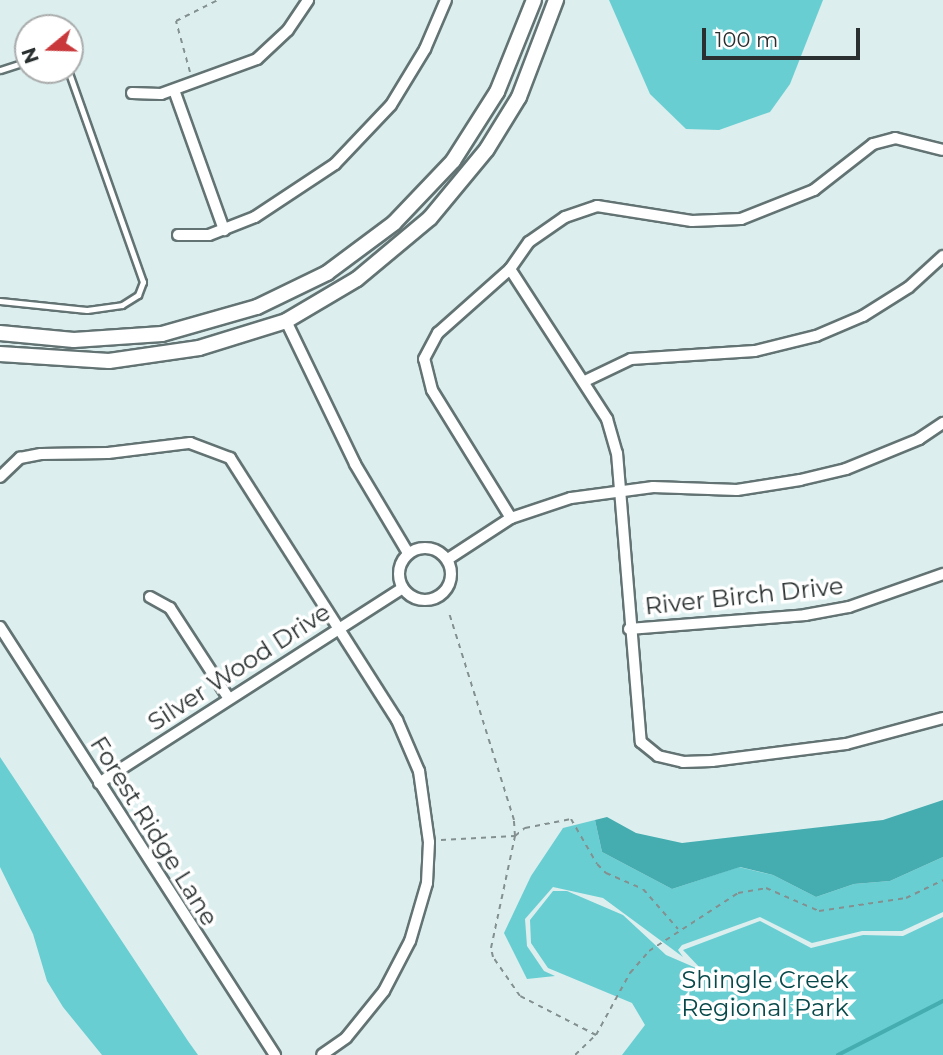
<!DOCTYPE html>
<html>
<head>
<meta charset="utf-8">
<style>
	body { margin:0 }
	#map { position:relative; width:943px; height:1055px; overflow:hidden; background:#dceeee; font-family:Montserrat,sans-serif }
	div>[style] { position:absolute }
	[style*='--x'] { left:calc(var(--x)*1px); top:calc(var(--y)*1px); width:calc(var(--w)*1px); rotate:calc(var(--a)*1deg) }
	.green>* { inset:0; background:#68ced2 }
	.water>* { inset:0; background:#45acb0 }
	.stream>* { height:3.5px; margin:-1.75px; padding:0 1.75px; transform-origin:1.75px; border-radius:1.75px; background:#45acb0 }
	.path>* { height:2px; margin-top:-1px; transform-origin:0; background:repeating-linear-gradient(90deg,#849090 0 5px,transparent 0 10px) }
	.roads { filter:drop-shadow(2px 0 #637373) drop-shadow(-2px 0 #637373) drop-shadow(0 2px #637373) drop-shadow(0 -2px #637373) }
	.lane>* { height:5px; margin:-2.5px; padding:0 2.5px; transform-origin:2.5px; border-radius:2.5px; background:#fff }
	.street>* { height:10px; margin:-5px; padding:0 5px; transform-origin:5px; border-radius:5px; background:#fff }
	.street>.ring { margin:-5px; padding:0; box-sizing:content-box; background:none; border:10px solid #fff; border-radius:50% }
	.secondary>* { height:14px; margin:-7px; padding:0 7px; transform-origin:7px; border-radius:7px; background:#fff }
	span { translate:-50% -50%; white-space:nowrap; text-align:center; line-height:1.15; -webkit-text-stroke:7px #fff; paint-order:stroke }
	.street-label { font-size:24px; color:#2a3030 }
	.park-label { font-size:24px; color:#07484a }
	.north { position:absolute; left:14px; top:14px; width:70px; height:70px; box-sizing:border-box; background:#fff; border:2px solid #aaacac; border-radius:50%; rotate:251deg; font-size:19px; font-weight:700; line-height:28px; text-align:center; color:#2a3030 }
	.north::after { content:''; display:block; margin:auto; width:24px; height:32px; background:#c9393c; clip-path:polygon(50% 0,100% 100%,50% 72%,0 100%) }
	.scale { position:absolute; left:702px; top:28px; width:158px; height:32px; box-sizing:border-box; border:4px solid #2a3030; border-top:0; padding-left:9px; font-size:21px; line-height:24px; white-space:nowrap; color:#2a3030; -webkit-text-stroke:5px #fff; paint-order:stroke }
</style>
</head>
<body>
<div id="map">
	<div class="green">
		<div style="clip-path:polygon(609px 0,823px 0,790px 84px,770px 112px,719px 130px,686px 129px,650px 94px)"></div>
		<div style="clip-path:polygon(0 757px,188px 1041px,198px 1055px,102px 1055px,63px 1007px,47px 981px,33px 934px,0 867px)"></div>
		<div style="clip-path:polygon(595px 820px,602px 852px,672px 889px,739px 867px,773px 875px,816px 897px,854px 884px,890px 881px,943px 857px,943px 912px,902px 931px,862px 931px,812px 943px,760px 917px,682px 945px,678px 950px,683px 957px,603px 898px,553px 887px,525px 919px,527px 946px,544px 971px,555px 976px,527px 979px,504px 933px,531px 876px,563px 828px)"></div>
		<div style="clip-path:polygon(553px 891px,567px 891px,623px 915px,666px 955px,703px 971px,683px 950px,760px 921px,811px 948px,863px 935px,903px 936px,943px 917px,943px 1055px,622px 1055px,645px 1025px,632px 1003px,548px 968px,531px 943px,530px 920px)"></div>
	</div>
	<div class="water">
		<div style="clip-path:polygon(943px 800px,943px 857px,890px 881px,854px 884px,816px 897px,773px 875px,740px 867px,672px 889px,602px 852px,595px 820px,607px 817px,636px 833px,682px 843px,883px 820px)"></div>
	</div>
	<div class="stream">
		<div style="--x:838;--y:1055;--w:118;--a:-27.2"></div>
	</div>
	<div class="path">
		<div style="--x:190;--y:72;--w:53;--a:-105.4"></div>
		<div style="--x:176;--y:21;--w:47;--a:-26.6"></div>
		<div style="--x:441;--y:840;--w:74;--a:-3.1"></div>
		<div style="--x:515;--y:836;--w:16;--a:-94"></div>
		<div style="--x:514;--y:820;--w:217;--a:-107.4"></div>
		<div style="--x:596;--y:1035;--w:85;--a:-152.8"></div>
		<div style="--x:520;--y:996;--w:47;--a:-124.7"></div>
		<div style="--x:493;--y:957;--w:9;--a:-103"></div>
		<div style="--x:491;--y:948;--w:115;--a:-77.9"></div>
		<div style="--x:515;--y:836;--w:13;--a:-39"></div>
		<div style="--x:525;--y:828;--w:47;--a:-11.1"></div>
		<div style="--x:571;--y:819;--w:52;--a:60"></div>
		<div style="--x:597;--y:864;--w:13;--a:45"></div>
		<div style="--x:606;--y:873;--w:40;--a:23.4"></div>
		<div style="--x:643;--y:889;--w:53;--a:48.8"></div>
		<div style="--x:575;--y:1055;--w:29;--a:-44"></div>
		<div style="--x:596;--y:1035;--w:71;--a:-61.3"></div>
		<div style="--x:630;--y:973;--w:29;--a:-49"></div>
		<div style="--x:649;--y:951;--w:106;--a:-33.1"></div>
		<div style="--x:738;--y:893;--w:28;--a:-10"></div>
		<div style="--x:766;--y:888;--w:58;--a:23.5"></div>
		<div style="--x:819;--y:911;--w:88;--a:-8.5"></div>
		<div style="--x:906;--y:898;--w:41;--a:-25.9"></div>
	</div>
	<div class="roads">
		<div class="lane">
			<div style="--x:0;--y:70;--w:29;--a:-18"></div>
			<div style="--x:0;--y:301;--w:87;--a:5.9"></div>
			<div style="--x:87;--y:310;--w:35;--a:-8"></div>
			<div style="--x:122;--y:305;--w:19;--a:-32"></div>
			<div style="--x:138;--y:295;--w:14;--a:-69"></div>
			<div style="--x:143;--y:282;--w:225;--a:-109.5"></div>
		</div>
		<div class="street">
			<div style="--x:174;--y:90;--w:149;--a:70.3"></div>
			<div style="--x:132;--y:93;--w:29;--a:2"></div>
			<div style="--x:161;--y:94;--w:102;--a:-20"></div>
			<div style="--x:257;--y:59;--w:42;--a:-43.1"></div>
			<div style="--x:288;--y:30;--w:36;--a:-56"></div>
			<div style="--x:178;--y:235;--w:31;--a:0"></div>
			<div style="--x:209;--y:235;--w:49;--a:-21.4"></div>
			<div style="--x:255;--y:217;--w:96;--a:-33.5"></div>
			<div style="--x:335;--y:164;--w:81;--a:-46.5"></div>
			<div style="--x:391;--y:105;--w:66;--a:-58.7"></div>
			<div style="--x:425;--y:49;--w:53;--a:-66.8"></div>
			<div style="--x:510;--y:269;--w:179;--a:57.1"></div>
			<div style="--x:607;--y:419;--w:35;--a:74"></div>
			<div style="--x:617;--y:453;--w:290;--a:85.3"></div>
			<div style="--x:641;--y:742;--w:22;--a:39"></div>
			<div style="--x:658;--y:756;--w:26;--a:13"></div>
			<div style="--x:683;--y:762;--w:29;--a:-2"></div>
			<div style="--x:712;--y:761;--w:135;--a:-7.2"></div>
			<div style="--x:846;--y:744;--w:100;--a:-15"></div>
			<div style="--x:286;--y:321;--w:159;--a:64.2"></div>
			<div style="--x:355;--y:464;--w:104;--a:59.2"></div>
			<div style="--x:585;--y:381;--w:51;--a:-25.6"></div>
			<div style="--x:631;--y:359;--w:124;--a:-3.7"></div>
			<div style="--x:755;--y:351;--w:63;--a:-13.8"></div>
			<div style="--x:816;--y:336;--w:51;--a:-23.1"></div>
			<div style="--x:863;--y:316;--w:54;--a:-32.2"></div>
			<div style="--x:909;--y:287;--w:46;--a:-42.4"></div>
			<div style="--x:0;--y:477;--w:28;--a:-44"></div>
			<div style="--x:20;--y:458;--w:21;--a:-11"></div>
			<div style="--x:41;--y:454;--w:67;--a:-0.9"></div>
			<div style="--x:108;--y:453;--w:83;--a:-7"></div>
			<div style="--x:190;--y:443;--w:43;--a:20.6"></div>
			<div style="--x:230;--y:458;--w:311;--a:57.5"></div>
			<div style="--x:397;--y:720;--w:56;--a:66.7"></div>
			<div style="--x:419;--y:771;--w:72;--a:82"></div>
			<div style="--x:429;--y:842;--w:41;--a:92.8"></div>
			<div style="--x:427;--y:883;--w:60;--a:106.3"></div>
			<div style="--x:410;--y:941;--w:56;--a:117.5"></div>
			<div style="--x:384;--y:991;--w:60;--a:129"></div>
			<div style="--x:346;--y:1038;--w:29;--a:145"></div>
			<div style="--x:511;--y:518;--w:150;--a:-121.7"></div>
			<div style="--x:432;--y:390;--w:32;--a:-104"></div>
			<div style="--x:424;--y:359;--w:30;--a:-62"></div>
			<div style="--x:438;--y:333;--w:96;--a:-41.6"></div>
			<div style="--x:510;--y:269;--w:33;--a:-55"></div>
			<div style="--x:529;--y:242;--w:44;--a:-34.8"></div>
			<div style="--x:565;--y:217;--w:34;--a:-19"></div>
			<div style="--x:597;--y:206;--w:96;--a:9"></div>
			<div style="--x:692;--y:221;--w:49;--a:-2.3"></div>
			<div style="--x:741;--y:219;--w:79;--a:-21.7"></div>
			<div style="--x:814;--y:190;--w:75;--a:-37.9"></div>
			<div style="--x:873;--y:144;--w:23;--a:-15"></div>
			<div style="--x:895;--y:138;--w:49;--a:14"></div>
			<div class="ring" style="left:399px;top:548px;width:42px;height:42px"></div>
			<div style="--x:448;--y:559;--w:75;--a:-33.1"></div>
			<div style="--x:511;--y:518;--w:63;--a:-18.4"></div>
			<div style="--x:571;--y:498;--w:83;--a:-7.6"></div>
			<div style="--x:653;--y:487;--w:84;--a:2"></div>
			<div style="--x:737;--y:490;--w:64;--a:-9"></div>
			<div style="--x:800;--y:480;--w:47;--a:-13.4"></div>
			<div style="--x:846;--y:469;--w:79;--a:-22.3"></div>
			<div style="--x:919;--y:439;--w:29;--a:-34"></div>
			<div style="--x:150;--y:597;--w:23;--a:29"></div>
			<div style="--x:170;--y:608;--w:108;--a:57"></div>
			<div style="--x:0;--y:627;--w:509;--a:57.28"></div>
			<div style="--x:629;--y:629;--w:177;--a:-4.5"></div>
			<div style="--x:805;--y:615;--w:45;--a:-10.3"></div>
			<div style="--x:849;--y:607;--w:100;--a:-19.3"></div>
			<div style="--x:99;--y:783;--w:361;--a:-32.7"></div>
		</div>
		<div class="secondary">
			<div style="--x:0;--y:333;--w:74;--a:5.4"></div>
			<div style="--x:74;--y:340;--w:88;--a:-3.9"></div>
			<div style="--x:162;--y:334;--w:99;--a:-15.9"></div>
			<div style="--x:257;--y:307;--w:78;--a:-25.9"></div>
			<div style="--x:327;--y:273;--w:84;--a:-36.7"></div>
			<div style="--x:394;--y:223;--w:86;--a:-46.4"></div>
			<div style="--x:453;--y:161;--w:82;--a:-57.5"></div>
			<div style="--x:497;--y:92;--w:99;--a:-68.1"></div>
			<div style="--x:0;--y:354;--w:109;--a:3.7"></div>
			<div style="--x:109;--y:361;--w:91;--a:-8.2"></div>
			<div style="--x:199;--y:348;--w:91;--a:-17.2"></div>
			<div style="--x:286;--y:321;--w:82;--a:-30.6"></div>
			<div style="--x:357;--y:279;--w:95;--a:-39.9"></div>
			<div style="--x:430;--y:218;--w:89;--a:-50.4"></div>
			<div style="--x:487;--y:149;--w:61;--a:-58.4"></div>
			<div style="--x:519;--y:97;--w:104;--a:-69.1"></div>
		</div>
	</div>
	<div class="street-label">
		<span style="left:744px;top:596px;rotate:-6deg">River Birch Drive</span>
		<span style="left:239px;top:667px;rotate:-33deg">Silver Wood Drive</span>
		<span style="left:154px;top:831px;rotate:58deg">Forest Ridge Lane</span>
	</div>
	<div class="park-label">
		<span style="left:765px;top:994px">Shingle Creek<br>Regional Park</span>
	</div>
	<div class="north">N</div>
	<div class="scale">100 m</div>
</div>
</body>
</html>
